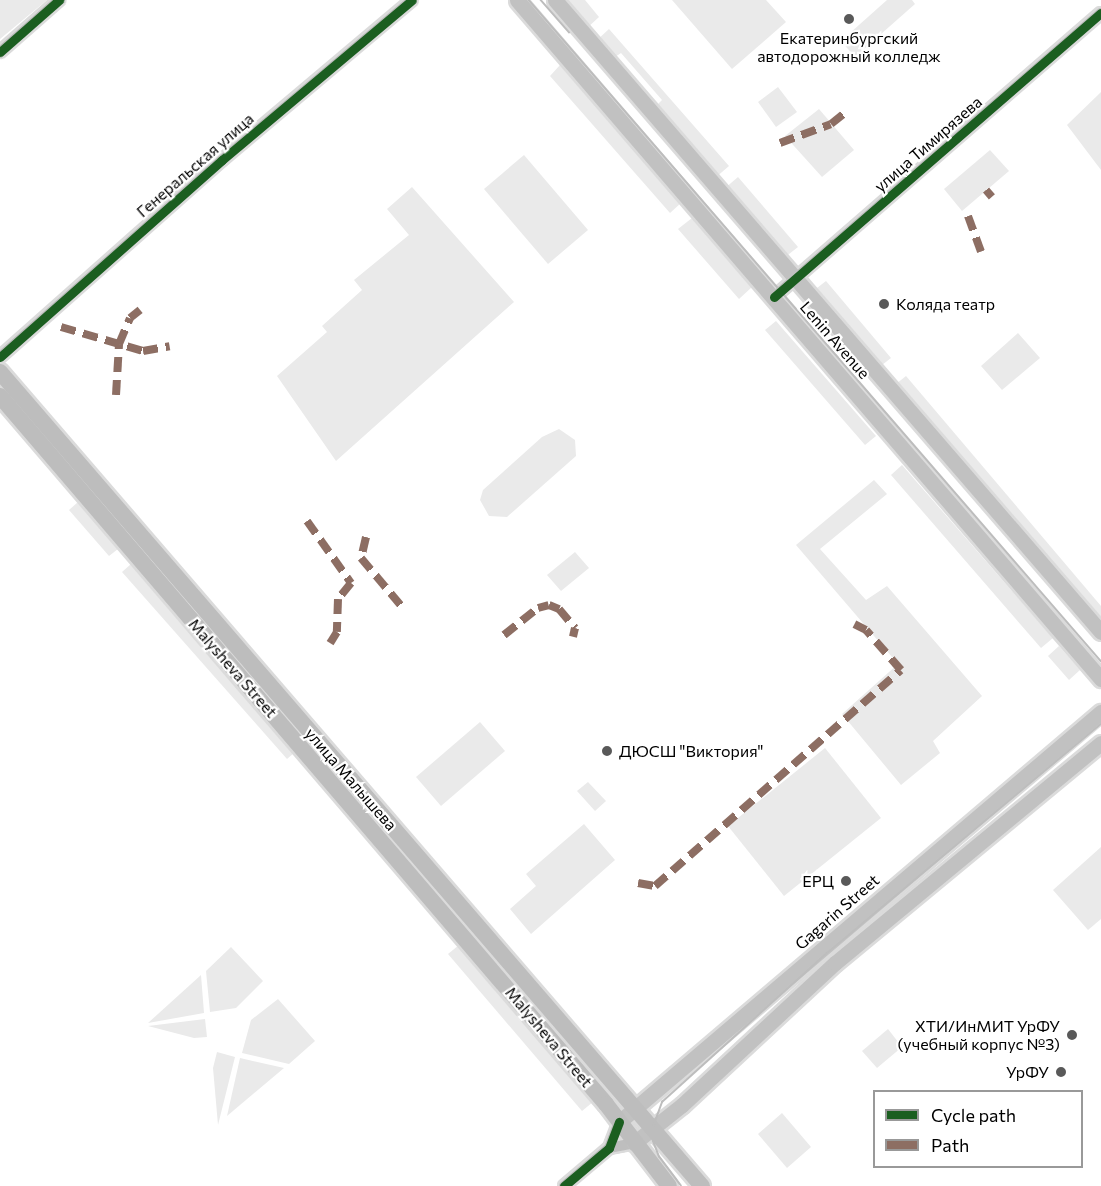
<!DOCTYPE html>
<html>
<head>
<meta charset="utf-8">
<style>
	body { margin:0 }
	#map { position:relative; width:1101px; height:1186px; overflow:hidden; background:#fff; font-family:Commissioner,sans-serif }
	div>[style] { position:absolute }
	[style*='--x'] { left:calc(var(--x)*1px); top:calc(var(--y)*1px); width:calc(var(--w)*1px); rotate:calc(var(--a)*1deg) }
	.green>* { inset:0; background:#eaeaea }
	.roads { filter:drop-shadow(2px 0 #dbdbdb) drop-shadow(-2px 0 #dbdbdb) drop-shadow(0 2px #dbdbdb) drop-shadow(0 -2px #dbdbdb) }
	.minor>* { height:10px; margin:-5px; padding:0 5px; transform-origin:5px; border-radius:5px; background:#bebebe }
	.secondary>* { height:15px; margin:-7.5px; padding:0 7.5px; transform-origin:7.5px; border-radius:7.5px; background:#c1c1c1 }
	.primary>* { height:16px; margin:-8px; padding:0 8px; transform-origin:8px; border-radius:8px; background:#bdbdbd }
	.tram>* { height:1.5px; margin:-0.75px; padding:0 0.75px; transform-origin:0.75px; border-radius:0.75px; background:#bdbdbd }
	.quiet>* { height:8px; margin-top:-4px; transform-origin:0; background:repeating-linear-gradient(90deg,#8d6e63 0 15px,transparent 0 23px) }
	.cycleway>* { height:9px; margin:-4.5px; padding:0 4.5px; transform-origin:4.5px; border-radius:4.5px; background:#1b5e20 }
	.dots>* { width:16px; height:16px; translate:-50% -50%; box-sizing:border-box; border:3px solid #fff; border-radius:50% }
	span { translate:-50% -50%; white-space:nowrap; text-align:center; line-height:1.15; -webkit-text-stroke:4.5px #fff; paint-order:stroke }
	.poi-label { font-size:16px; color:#000 }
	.left { translate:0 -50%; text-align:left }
	.right { translate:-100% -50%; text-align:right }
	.street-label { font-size:16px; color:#000 }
	.legend { position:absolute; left:873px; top:1090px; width:210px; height:78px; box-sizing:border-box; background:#fff; border:2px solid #999; margin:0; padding:8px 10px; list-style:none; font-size:18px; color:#000 }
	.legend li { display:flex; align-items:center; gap:12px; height:30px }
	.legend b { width:30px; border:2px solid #999 }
</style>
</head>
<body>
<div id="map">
	<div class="green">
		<div style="clip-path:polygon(0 0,47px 0,0 39px)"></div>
		<div style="clip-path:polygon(561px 0,585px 0,599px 17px,586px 29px)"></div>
		<div style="clip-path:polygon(672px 0,766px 0,786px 22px,732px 69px)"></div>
		<div style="clip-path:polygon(887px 0,912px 0,915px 4px,855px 57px,841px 41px)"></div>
		<div style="clip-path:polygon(609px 29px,729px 166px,715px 178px,654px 108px,662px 100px,621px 53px,612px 59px,596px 41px)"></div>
		<div style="clip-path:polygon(560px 65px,681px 203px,670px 213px,550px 76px)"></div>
		<div style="clip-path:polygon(778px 87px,797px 112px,776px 127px,758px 102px)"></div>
		<div style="clip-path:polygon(1101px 92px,1101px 170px,1067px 125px)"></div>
		<div style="clip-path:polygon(819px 109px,854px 150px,822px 177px,785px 136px)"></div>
		<div style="clip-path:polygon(990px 150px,1009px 171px,962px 211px,944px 189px)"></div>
		<div style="clip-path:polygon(524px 155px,588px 230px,548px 264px,484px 189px)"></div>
		<div style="clip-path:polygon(738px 177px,798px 247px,784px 258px,724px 189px)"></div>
		<div style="clip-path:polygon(412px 187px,514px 302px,336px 461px,277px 376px,327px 332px,322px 326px,362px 290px,354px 280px,409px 235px,387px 209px)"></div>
		<div style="clip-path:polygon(692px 218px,752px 287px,739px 299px,678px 229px)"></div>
		<div style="clip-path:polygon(826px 281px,891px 358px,882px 365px,817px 288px)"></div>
		<div style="clip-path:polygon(776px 321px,876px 436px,865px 445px,765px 330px)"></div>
		<div style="clip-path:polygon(1018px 333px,1040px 358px,1002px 390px,981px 366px)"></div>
		<div style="clip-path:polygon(906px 376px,1101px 606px,1101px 626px,896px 384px)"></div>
		<div style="clip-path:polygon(559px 429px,575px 440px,576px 456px,507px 517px,489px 516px,480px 500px,483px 490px,542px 437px)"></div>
		<div style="clip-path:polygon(902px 465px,1053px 638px,1041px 648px,891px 475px)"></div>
		<div style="clip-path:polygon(874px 480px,887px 494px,820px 549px,866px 600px,887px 586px,982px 696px,933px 741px,940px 753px,901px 785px,842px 714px,898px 664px,796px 545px)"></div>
		<div style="clip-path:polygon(78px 502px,118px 549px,109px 556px,69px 510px)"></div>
		<div style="clip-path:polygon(575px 552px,589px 568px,561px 591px,547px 575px)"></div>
		<div style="clip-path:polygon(131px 564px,294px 753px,287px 759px,122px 572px)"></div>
		<div style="clip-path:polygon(1059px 646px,1080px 670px,1069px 680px,1048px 656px)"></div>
		<div style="clip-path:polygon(480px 722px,505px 751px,441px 806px,416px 777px)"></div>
		<div style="clip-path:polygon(825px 748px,881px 818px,784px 896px,728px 826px)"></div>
		<div style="clip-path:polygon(588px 782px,606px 801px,595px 811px,577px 791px)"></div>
		<div style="clip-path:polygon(584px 824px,615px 860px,531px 934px,510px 909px,536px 886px,526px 874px)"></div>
		<div style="clip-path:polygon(1101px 847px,1101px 919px,1088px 930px,1053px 890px)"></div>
		<div style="clip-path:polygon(459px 945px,593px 1102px,582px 1111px,448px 954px)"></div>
		<div style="clip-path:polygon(231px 947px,263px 981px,236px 1008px,210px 1012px,206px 971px)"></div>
		<div style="clip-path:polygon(201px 975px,204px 1013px,148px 1023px)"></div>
		<div style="clip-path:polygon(278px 999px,315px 1041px,289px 1064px,242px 1053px,251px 1020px)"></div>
		<div style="clip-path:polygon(205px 1019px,207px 1037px,194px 1038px,148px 1026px)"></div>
		<div style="clip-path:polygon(888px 1029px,902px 1047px,877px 1068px,862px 1051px)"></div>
		<div style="clip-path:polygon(217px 1052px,235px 1057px,218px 1125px,213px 1068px)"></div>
		<div style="clip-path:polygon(240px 1058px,284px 1068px,227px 1116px)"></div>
		<div style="clip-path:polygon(782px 1113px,811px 1147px,787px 1168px,758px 1134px)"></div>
	</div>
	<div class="roads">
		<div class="minor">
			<div style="--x:0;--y:52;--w:79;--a:-41.4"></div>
			<div style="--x:774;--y:297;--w:433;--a:-41"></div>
			<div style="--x:0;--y:357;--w:297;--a:-41.6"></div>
			<div style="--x:222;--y:160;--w:248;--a:-40.1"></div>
			<div style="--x:609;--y:1148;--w:25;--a:-11"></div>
			<div style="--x:564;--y:1186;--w:59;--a:-40.2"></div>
			<div style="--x:609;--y:1148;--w:28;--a:-69"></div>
		</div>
		<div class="secondary">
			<div style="--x:517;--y:0;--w:896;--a:49.3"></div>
			<div style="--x:555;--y:0;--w:835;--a:49.18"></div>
			<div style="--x:619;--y:1122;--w:633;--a:-40.39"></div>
			<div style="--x:634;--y:1143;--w:61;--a:-38.4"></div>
			<div style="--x:682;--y:1105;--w:209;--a:-42.9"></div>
			<div style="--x:835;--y:963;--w:345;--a:-39.6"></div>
		</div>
		<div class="primary">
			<div style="--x:0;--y:372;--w:1075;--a:49.23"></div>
			<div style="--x:0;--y:396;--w:932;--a:49.44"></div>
			<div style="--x:606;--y:1104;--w:103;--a:52.5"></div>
		</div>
	</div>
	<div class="tram">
		<div style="--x:529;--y:0;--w:874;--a:49.13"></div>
		<div style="--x:541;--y:0;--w:43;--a:48.8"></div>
		<div style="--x:681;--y:1186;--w:36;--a:-127"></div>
		<div style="--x:659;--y:1157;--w:17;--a:-111"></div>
		<div style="--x:653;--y:1141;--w:14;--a:-90"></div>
		<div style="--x:653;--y:1127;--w:27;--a:-70"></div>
		<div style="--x:662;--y:1102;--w:222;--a:-42.1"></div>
		<div style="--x:827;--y:953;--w:357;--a:-39.9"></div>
	</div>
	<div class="quiet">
		<div style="--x:780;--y:143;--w:54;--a:-20.4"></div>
		<div style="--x:831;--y:124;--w:19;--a:-39"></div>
		<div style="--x:986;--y:190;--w:9;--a:49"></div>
		<div style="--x:968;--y:216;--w:38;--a:70"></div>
		<div style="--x:61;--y:327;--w:85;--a:16.3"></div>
		<div style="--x:143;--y:351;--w:27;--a:-10"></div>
		<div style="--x:116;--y:395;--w:51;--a:-86.6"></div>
		<div style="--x:119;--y:344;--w:28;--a:-67"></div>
		<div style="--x:130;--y:318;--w:13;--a:-39"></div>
		<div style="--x:307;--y:521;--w:76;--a:54.6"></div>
		<div style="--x:351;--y:583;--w:21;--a:129"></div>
		<div style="--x:338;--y:599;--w:33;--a:92"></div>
		<div style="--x:337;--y:632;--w:13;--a:122"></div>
		<div style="--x:366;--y:537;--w:22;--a:103"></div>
		<div style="--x:361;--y:558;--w:65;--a:50"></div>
		<div style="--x:504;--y:635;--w:43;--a:-38.5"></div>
		<div style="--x:538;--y:608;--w:11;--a:-15"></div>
		<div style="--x:549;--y:605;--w:11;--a:22"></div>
		<div style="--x:559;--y:609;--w:25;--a:50"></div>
		<div style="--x:575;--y:628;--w:9;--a:103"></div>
		<div style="--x:638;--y:883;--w:17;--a:10"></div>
		<div style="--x:655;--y:886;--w:327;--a:-41.3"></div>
		<div style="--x:901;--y:670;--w:53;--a:-131.2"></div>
		<div style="--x:866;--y:630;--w:13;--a:-153"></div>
	</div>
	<div class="cycleway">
		<div style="--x:0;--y:52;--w:79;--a:-41.4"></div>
		<div style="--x:774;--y:297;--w:433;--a:-41"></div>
		<div style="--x:0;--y:357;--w:297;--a:-41.6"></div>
		<div style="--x:222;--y:160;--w:248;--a:-40.1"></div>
		<div style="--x:564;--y:1186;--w:59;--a:-40.2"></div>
		<div style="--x:609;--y:1148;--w:28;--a:-69"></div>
	</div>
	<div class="dots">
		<div style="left:849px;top:19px;background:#595959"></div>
		<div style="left:884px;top:304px;background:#595959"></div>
		<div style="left:607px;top:751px;background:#595959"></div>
		<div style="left:846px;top:881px;background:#595959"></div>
		<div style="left:1072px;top:1035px;background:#595959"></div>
		<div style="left:1061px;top:1072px;background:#595959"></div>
	</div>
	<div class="poi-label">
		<span style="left:849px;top:47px">Екатеринбургский<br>автодорожный колледж</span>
		<span class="left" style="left:896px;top:304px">Коляда театр</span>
		<span class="left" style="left:619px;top:751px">ДЮСШ "Виктория"</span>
		<span class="right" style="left:834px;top:881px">ЕРЦ</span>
		<span class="right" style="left:1060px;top:1035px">ХТИ/ИнМИТ УрФУ<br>(учебный корпус №3)</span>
		<span class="right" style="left:1049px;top:1072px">УрФУ</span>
	</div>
	<div class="street-label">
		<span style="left:928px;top:144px;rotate:-41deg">улица Тимирязева</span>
		<span style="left:195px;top:165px;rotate:-41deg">Генеральская улица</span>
		<span style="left:835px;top:340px;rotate:49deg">Lenin Avenue</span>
		<span style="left:233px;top:668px;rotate:49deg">Malysheva Street</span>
		<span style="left:351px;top:779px;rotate:49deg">улица Малышева</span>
		<span style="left:837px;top:912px;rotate:-41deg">Gagarin Street</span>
		<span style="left:549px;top:1037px;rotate:50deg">Malysheva Street</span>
	</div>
	<ul class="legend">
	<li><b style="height:8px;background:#1b5e20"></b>Cycle path</li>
	<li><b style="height:8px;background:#8d6e63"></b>Path</li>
	</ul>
</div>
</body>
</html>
